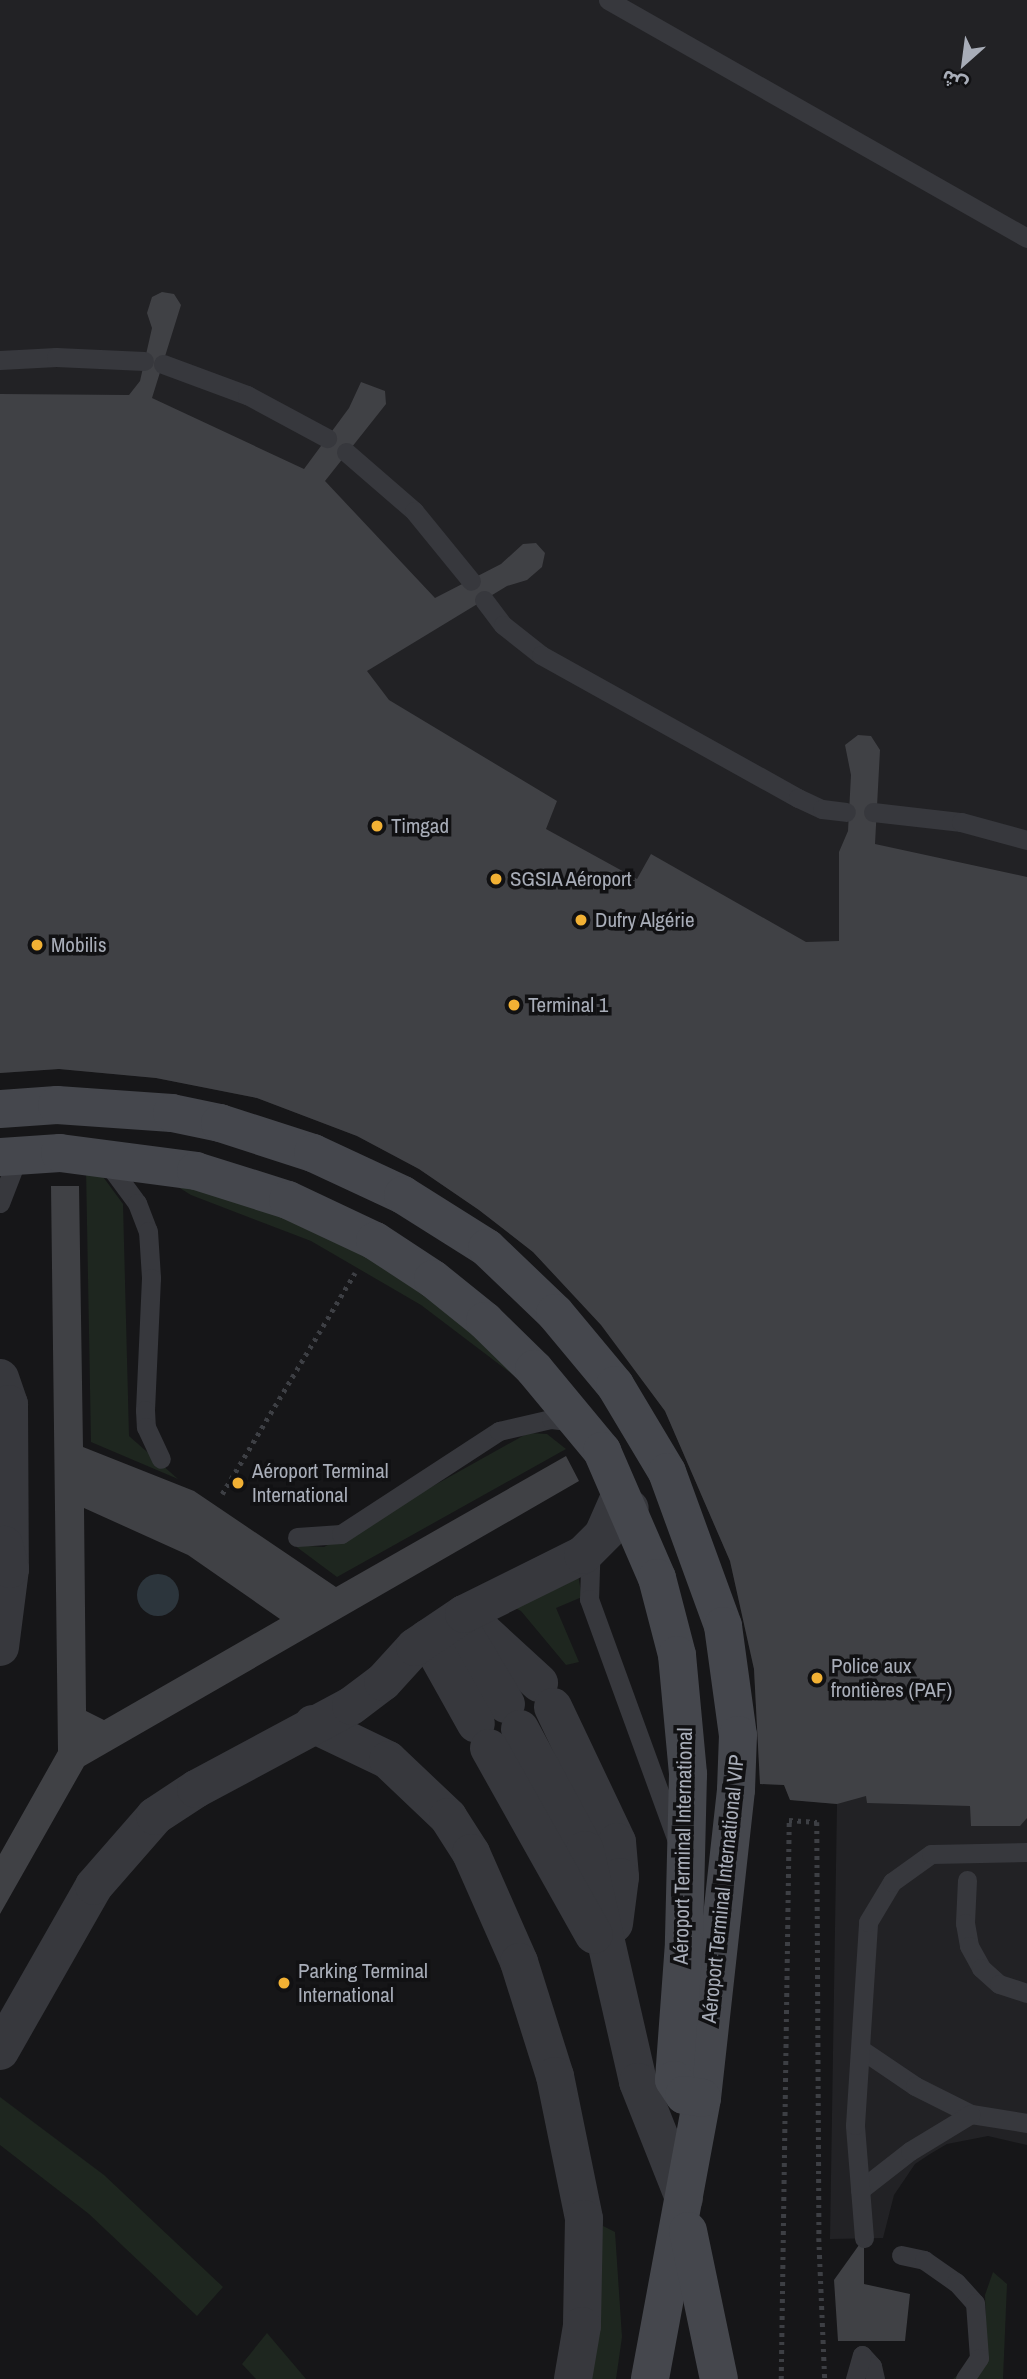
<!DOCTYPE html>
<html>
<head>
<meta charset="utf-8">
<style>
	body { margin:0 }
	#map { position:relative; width:1027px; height:2379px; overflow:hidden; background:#161618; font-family:"Archivo Narrow","Noto Sans Arabic",sans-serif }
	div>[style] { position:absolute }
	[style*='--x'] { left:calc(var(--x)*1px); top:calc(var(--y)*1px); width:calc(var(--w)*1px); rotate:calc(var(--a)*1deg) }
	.built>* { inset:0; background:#222225 }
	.green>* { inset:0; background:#1e261f }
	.water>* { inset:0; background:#2c353c }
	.round { border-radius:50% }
	.building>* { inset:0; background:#404145 }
	.path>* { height:4.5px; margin-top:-2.25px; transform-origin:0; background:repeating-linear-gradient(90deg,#3d3f44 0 3.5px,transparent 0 8.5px) }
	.lane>* { height:19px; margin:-9.5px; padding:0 9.5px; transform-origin:9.5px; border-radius:9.5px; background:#37383d }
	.street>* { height:38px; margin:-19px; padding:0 19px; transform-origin:19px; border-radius:19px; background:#37383d }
	.secondary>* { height:38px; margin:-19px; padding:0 19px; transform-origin:19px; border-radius:19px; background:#45474d }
	.dots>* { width:19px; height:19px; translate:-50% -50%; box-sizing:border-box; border:4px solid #111113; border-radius:50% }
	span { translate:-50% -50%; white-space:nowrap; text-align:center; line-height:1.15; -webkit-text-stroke:7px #111113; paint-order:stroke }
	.poi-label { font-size:21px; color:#a8adb8 }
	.left { translate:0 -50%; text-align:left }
	.street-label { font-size:21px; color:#a8adb8 }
	.north { position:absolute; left:929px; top:28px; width:70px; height:70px; -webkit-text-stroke:5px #111113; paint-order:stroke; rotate:208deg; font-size:19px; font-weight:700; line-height:28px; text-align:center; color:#a8adb8 }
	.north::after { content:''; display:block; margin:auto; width:24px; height:32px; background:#a8adb8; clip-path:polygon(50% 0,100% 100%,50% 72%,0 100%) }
</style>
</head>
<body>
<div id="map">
	<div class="built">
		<div style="clip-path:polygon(0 0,1027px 0,1027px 2145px,988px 2136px,947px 2144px,930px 2154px,915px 2164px,894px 2195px,883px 2238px,830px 2239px,837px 1804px,790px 1800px,784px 1785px,760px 1784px,754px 1669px,730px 1561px,665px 1411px,602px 1325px,533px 1252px,479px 1210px,419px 1169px,357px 1136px,257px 1098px,156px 1078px,59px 1069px,0 1073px)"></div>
	</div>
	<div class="green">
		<div style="clip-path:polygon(86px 1168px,101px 1174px,123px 1204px,129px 1436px,178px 1479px,91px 1442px)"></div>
		<div style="clip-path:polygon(175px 1172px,394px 1256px,525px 1384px,421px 1305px,311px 1241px,191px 1195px,170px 1182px)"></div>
		<div style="clip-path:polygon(528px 1433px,547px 1434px,566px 1449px,337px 1577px,294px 1545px,324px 1547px)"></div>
		<div style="clip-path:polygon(578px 1575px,582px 1597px,556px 1608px,579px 1662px,566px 1665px,521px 1611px,496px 1598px)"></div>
		<div style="clip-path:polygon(0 2097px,104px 2175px,223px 2287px,197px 2316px,89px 2214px,0 2145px)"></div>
		<div style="clip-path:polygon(603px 2226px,615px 2232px,622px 2337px,616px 2379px,577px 2379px)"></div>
		<div style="clip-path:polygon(993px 2272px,1007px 2284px,1003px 2379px,953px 2379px,987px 2351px,985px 2295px)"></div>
		<div style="clip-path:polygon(267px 2333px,306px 2379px,256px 2379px,242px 2364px)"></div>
	</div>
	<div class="water">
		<div class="round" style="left:137px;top:1574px;width:42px;height:42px"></div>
	</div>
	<div class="building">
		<div style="clip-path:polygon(162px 292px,174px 294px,181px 305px,152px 398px,304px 469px,349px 408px,361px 382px,385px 391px,386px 404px,325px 481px,435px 598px,501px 564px,523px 544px,536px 543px,545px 553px,542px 567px,527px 580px,507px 586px,367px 671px,389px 700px,557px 801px,546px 829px,637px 879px,651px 854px,806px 942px,839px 941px,839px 852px,848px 831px,851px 775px,845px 745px,858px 735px,871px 736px,880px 750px,875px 844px,1027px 877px,1027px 1818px,1020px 1826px,971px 1826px,970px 1806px,867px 1803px,866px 1796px,837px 1804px,790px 1800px,784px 1785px,760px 1784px,754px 1669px,730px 1561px,665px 1411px,601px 1325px,533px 1252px,479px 1210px,419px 1169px,357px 1136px,257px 1098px,156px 1078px,59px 1069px,0 1073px,0 394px,129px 395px,140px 381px,152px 328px,147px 313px,152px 297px)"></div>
		<div style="clip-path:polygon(evenodd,51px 1186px,79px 1186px,83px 1447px,194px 1491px,336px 1587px,566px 1456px,579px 1481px,84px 1766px,0 1914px,0 1854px,58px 1751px,51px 1186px,84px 1508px,188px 1555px,280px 1619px,104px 1720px,86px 1711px,84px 1508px)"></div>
		<div style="clip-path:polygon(864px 2238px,864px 2284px,910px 2294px,905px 2341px,838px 2341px,834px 2280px)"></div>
	</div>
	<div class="path">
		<div style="--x:222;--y:1494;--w:258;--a:-59"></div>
		<div style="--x:781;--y:2379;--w:559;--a:-89.18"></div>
		<div style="--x:789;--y:1820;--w:28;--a:4"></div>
		<div style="--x:817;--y:1822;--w:416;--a:89.7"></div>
		<div style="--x:819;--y:2238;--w:141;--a:87.6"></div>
	</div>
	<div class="lane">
		<div style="--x:608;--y:0;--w:482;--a:29.6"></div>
		<div style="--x:0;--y:360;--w:56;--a:-3.1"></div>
		<div style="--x:56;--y:357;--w:88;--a:2.6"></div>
		<div style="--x:163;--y:364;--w:90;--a:20.3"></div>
		<div style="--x:247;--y:395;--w:91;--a:28.3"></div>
		<div style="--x:346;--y:452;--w:90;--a:40.9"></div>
		<div style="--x:414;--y:511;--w:90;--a:50.8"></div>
		<div style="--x:484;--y:600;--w:31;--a:53"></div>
		<div style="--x:503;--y:625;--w:48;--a:38.3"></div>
		<div style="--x:541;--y:655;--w:294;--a:29.1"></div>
		<div style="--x:798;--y:798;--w:26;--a:25"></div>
		<div style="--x:822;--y:809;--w:24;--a:7"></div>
		<div style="--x:873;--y:812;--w:89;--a:6.5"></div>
		<div style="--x:961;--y:822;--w:68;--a:15.3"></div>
		<div style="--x:106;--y:1161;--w:52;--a:53.6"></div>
		<div style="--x:137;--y:1203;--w:30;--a:69"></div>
		<div style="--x:148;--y:1231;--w:47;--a:86.3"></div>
		<div style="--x:151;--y:1278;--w:132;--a:92.6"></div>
		<div style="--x:145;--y:1410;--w:17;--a:87"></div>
		<div style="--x:146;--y:1427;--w:35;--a:65"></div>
		<div style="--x:0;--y:1203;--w:53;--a:-68.8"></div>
		<div style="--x:616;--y:1480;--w:62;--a:113.7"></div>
		<div style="--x:591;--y:1537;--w:62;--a:91.8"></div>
		<div style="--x:589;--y:1599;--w:258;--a:70"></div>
		<div style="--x:297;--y:1537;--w:44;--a:-3.9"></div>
		<div style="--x:341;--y:1534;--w:189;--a:-33.1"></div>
		<div style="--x:499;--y:1431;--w:53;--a:-13"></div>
		<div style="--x:551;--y:1419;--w:26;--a:7"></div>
		<div style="--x:967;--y:1880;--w:43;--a:92.7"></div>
		<div style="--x:965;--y:1923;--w:23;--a:80"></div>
		<div style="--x:969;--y:1946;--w:25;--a:61"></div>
		<div style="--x:981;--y:1968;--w:24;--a:42"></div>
		<div style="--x:999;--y:1984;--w:29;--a:18"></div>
		<div style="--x:862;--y:2050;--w:64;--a:34.2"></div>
		<div style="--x:915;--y:2086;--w:63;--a:26.6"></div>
		<div style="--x:971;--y:2114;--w:57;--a:9.1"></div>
		<div style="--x:860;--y:2190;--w:63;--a:-38"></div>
		<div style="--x:910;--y:2151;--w:71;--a:-31.2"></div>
		<div style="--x:864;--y:2238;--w:113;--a:-94.6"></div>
		<div style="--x:855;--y:2125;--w:203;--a:-86.3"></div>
		<div style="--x:868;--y:1922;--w:47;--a:-59"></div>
		<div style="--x:892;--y:1882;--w:48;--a:-35.7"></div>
		<div style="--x:931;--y:1854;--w:96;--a:-1.2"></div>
		<div style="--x:901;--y:2255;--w:24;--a:12"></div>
		<div style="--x:924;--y:2260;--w:39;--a:35"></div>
		<div style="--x:956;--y:2282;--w:28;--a:48"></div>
		<div style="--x:975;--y:2303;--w:55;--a:85.8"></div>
		<div style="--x:979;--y:2358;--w:25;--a:124"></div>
		<div style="--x:862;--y:2355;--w:15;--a:48"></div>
		<div style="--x:872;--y:2366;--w:13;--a:77"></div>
		<div style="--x:855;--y:2379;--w:25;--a:-74"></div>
	</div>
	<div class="street">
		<div style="--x:0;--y:1378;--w:28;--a:71"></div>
		<div style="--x:9;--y:1404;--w:165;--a:89.7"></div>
		<div style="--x:464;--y:1614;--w:102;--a:42.6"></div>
		<div style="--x:459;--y:1625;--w:92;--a:59.3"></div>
		<div style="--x:428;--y:1638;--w:98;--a:60.8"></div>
		<div style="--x:0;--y:1647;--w:79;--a:-82.7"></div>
		<div style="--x:10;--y:1569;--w:25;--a:-104"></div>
		<div style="--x:553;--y:1707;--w:149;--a:64.6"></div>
		<div style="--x:617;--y:1842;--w:35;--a:85"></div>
		<div style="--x:620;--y:1877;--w:47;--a:97.3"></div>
		<div style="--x:313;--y:1724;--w:83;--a:25.6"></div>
		<div style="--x:388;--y:1760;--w:83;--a:43.5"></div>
		<div style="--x:448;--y:1817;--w:43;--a:57.4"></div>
		<div style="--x:471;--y:1853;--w:119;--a:66.2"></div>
		<div style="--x:519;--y:1962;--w:120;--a:72.5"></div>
		<div style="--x:555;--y:2076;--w:146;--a:78.5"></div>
		<div style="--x:584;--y:2219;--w:107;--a:91.1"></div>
		<div style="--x:582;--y:2326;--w:54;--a:99.6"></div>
		<div style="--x:520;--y:1729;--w:137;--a:61.8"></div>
		<div style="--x:585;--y:1850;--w:238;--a:77.1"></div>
		<div style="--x:638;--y:2082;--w:125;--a:68.4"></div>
		<div style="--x:489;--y:1748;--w:214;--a:60.7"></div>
		<div style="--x:0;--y:2051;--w:190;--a:-60.3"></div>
		<div style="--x:94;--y:1886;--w:93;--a:-48.9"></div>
		<div style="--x:155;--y:1816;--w:49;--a:-33.4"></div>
		<div style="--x:196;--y:1789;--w:176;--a:-28.2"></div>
		<div style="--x:351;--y:1706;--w:40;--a:-37"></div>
		<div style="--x:383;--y:1682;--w:47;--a:-47.6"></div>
		<div style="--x:415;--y:1647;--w:59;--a:-34"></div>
		<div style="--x:464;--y:1614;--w:133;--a:-26.4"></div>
		<div style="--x:583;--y:1555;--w:66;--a:-45"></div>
	</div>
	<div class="secondary">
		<div style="--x:0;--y:1109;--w:57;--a:-4"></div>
		<div style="--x:57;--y:1105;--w:115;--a:4"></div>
		<div style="--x:172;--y:1113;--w:49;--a:11.8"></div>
		<div style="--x:220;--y:1123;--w:98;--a:17.9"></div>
		<div style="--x:313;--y:1153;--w:99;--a:25"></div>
		<div style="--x:403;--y:1195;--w:99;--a:32.2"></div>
		<div style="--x:487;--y:1248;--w:94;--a:43.7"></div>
		<div style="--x:555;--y:1313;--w:94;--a:50.2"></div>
		<div style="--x:615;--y:1385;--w:101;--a:59.1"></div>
		<div style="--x:667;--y:1472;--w:164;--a:70"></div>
		<div style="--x:723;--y:1626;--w:110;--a:82.2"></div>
		<div style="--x:738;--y:1735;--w:55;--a:92.1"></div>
		<div style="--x:736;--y:1790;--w:310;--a:96.3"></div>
		<div style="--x:702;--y:2098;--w:286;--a:100.5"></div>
		<div style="--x:0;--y:1157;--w:60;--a:-3.8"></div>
		<div style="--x:60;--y:1153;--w:137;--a:7.5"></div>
		<div style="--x:196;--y:1171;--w:96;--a:17.5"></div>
		<div style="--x:288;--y:1200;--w:96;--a:25.2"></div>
		<div style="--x:375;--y:1241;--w:69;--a:33.2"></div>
		<div style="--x:433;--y:1279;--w:67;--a:38.9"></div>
		<div style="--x:485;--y:1321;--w:69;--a:44.4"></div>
		<div style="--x:534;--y:1369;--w:107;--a:50.3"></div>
		<div style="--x:602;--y:1451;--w:138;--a:66.6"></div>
		<div style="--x:657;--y:1578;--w:80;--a:75.4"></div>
		<div style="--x:677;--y:1655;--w:120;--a:84.7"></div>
		<div style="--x:688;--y:1774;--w:169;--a:91.4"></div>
		<div style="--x:684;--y:1943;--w:137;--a:94.2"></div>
		<div style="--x:674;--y:2080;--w:18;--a:56"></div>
		<div style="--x:684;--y:2095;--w:18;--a:9"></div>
		<div style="--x:688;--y:2231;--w:151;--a:78.2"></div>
	</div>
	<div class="dots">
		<div style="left:377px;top:826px;background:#f2b134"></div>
		<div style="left:496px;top:879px;background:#f2b134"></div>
		<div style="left:581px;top:920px;background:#f2b134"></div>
		<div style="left:37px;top:945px;background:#f2b134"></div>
		<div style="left:514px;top:1005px;background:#f2b134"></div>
		<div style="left:238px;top:1483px;background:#f2b134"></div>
		<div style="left:817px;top:1678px;background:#f2b134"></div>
		<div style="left:284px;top:1983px;background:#f2b134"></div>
	</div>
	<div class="poi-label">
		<span class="left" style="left:391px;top:826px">Timgad</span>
		<span class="left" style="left:510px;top:879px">SGSIA Aéroport</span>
		<span class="left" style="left:595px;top:920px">Dufry Algérie</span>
		<span class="left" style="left:51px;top:945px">Mobilis</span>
		<span class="left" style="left:528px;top:1005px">Terminal 1</span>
		<span class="left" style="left:252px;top:1483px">Aéroport Terminal<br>International</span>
		<span class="left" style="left:831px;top:1678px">Police aux<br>frontières (PAF)</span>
		<span class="left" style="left:298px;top:1983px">Parking Terminal<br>International</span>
	</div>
	<div class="street-label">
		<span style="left:683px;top:1846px;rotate:-89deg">Aéroport Terminal International</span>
		<span style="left:723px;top:1889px;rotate:-84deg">Aéroport Terminal International VIP</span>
	</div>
	<div class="north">ش</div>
</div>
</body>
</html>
